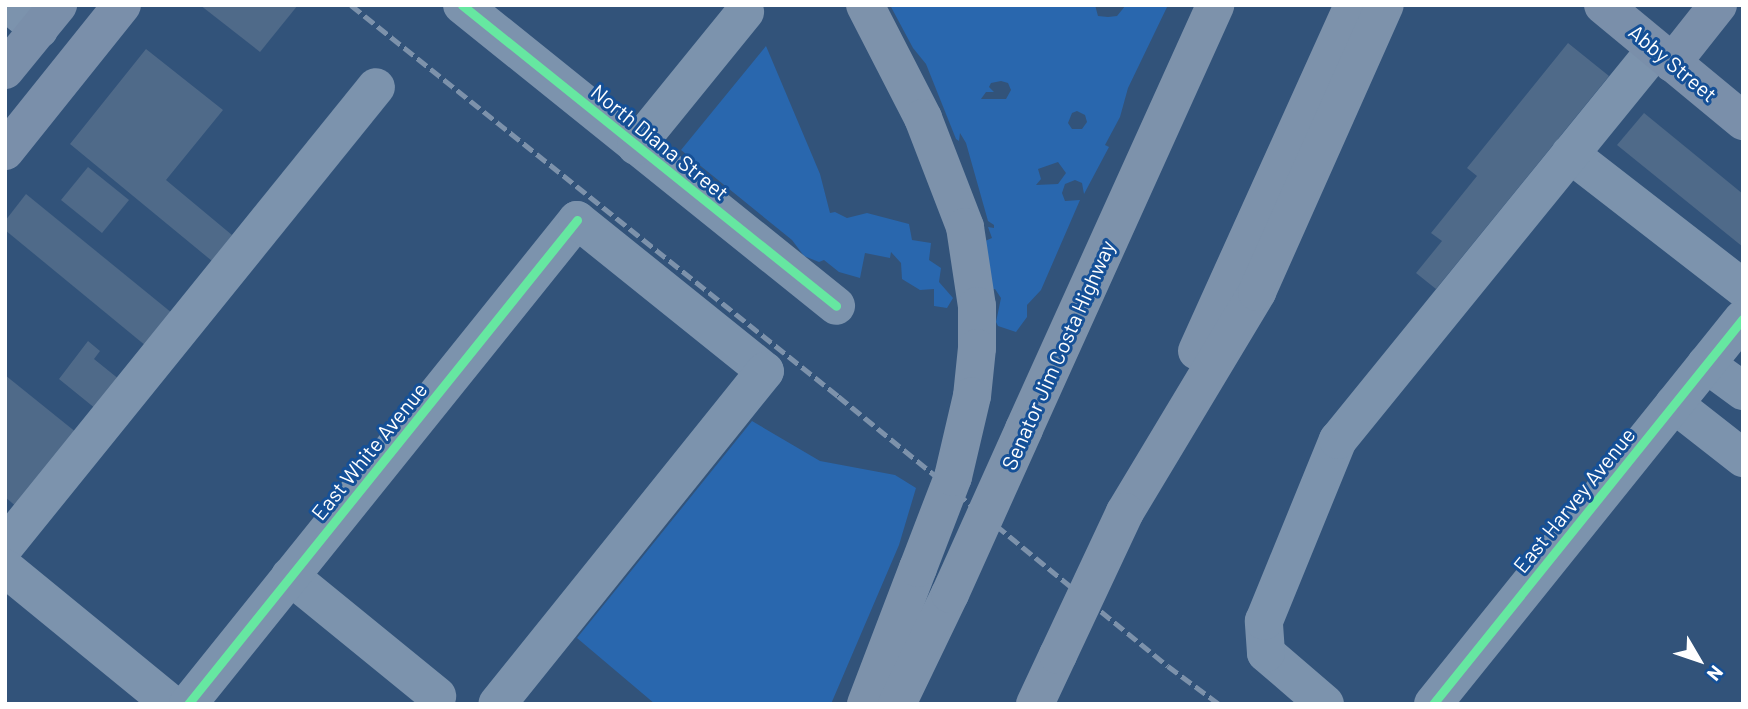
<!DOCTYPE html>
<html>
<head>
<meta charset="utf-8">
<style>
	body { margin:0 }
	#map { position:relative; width:1748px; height:709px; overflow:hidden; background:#32537a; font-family:Barlow,sans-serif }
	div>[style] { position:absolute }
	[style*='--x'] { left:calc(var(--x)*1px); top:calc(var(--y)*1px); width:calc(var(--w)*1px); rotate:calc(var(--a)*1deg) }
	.green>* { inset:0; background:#2967ae }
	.building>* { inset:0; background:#4f6a89 }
	.minor>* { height:38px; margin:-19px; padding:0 19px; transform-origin:19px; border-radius:19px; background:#7c93ad }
	.major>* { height:38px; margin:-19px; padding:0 19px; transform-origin:19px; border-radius:19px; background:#7a8faa }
	.highway>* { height:38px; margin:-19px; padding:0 19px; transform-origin:19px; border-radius:19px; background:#7d92ab }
	.rail>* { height:5px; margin-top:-2.5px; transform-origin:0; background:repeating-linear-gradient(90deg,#7d92ab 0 12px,transparent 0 17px) }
	.highway-bridge>* { height:38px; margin:-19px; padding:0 19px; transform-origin:19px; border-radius:19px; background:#7d92ab }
	.cycleway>* { height:9px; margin:-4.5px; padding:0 4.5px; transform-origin:4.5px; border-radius:4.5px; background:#66e7a1 }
	span { translate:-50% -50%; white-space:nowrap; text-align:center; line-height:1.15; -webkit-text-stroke:6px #155097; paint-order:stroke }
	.street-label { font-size:21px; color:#fff }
	.frame { position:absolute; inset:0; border:7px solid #fff; pointer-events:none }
	.north { position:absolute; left:1664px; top:625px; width:70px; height:70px; -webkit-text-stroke:5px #155097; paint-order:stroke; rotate:129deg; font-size:19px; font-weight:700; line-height:28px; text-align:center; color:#fff }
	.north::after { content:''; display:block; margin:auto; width:24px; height:32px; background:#fff; clip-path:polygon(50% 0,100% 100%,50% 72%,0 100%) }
</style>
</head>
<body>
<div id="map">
	<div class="green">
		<div style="clip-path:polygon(evenodd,890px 5px,1095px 5px,1098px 16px,1108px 17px,1117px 16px,1126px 5px,1168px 5px,1128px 88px,1120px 117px,1105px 145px,1109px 147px,1084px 194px,1082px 183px,1075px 180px,1065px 184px,1062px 193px,1065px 201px,1080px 200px,1041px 290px,1027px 305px,1027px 317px,1016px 332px,998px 326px,996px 322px,1001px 298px,995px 289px,989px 290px,985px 241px,992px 238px,988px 227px,994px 228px,994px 225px,988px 221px,966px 143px,960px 133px,959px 141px,956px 139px,926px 64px,913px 48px,890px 5px,1001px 81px,1008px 83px,1011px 90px,1006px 99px,981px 99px,986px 92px,994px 92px,989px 87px,991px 83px,1001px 81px,890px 5px,1077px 111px,1085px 115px,1087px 122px,1082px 129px,1072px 129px,1068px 123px,1072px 113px,1077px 111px,890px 5px,1058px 162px,1066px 173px,1058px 184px,1036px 185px,1041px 179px,1038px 169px,1058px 162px)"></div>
		<div style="clip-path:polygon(766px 46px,820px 174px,830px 213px,835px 212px,847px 218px,867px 213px,909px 224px,912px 240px,931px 243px,929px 260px,941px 268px,939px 282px,953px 298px,947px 308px,934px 306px,934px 289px,920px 290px,902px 279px,901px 263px,891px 252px,890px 258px,865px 253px,860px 278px,839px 272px,824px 260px,819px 262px,804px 256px,792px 240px,681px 150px)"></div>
		<div style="clip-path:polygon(752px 421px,820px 461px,895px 475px,916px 488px,899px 545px,831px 704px,655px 704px,577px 638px)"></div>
	</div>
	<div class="building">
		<div style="clip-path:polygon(200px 5px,298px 5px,260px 52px)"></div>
		<div style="clip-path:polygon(1568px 43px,1609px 76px,1436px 289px,1416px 273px,1442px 241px,1431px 233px,1477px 176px,1467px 168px)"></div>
		<div style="clip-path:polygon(146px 49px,223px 110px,166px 180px,232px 235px,212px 261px,70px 144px)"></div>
		<div style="clip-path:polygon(1644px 113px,1743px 194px,1743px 247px,1617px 145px)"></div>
		<div style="clip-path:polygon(88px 167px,129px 200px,102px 233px,61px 200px)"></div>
		<div style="clip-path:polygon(26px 194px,172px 313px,146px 346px,5px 230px,5px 221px)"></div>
		<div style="clip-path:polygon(88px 341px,100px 351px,94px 359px,120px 380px,96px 409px,59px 379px)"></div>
		<div style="clip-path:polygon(5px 375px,77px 433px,18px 508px,5px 497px)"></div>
	</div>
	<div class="minor">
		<div style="--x:10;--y:5;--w:38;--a:40"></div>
		<div style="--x:462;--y:5;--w:480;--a:38.8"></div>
		<div style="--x:636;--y:146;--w:173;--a:-50.9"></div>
		<div style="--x:1570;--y:154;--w:219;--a:37.8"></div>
		<div style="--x:1706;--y:364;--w:46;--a:36.1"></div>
		<div style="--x:1674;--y:404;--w:88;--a:38"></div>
		<div style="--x:5;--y:546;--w:590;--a:-51.05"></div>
		<div style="--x:5;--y:568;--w:215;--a:39.3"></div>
		<div style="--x:290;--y:576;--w:190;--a:39.2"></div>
		<div style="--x:188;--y:704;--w:621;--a:-51.21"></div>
		<div style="--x:577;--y:220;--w:241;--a:38.8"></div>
		<div style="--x:765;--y:371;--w:427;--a:128.8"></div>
		<div style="--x:1325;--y:704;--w:78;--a:-139.2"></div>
		<div style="--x:1266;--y:653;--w:32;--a:-94"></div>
		<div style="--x:1264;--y:621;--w:196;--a:-67.8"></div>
		<div style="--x:1338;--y:440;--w:503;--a:-50.9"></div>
		<div style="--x:1433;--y:704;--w:494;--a:-51.2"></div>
	</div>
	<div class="major">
		<div style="--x:1603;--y:5;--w:182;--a:39.6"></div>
		<div style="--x:1672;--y:63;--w:74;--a:-51.6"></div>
		<div style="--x:5;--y:70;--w:84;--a:-50.8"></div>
		<div style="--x:5;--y:151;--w:187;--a:-51.3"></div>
	</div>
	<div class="highway">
		<div style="--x:865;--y:5;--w:127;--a:62.8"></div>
		<div style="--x:923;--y:118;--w:117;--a:68.9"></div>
		<div style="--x:965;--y:227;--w:80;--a:81.4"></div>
		<div style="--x:977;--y:306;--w:42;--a:90"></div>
		<div style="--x:977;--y:348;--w:48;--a:95.9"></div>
		<div style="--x:1197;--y:351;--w:380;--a:-65.7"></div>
		<div style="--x:1024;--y:429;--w:465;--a:-65.7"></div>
		<div style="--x:1125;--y:512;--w:257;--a:-59"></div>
		<div style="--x:1257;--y:292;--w:314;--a:-66"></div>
		<div style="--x:866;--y:704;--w:146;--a:-69.1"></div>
		<div style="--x:897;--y:704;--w:122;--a:-64.3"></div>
		<div style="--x:1035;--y:704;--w:54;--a:-64.9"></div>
	</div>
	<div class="rail">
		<div style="--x:351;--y:5;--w:625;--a:38.76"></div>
		<div style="--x:838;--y:396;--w:426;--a:39.3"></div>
		<div style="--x:1168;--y:666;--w:64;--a:36.7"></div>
	</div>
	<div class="highway-bridge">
		<div style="--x:918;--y:568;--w:97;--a:-69"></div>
		<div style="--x:953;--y:477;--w:83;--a:-76.8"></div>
		<div style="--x:950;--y:594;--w:181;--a:-65.8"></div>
		<div style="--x:1058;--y:655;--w:158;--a:-64.9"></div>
	</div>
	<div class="cycleway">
		<div style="--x:462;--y:5;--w:480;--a:38.8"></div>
		<div style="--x:188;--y:704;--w:621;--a:-51.21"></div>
		<div style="--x:1433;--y:704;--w:494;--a:-51.2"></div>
	</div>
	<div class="street-label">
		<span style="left:1673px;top:63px;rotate:40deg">Abby Street</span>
		<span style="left:660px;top:142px;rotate:39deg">North Diana Street</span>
		<span style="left:1058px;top:355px;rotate:-66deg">Senator Jim Costa Highway</span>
		<span style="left:369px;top:451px;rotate:-51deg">East White Avenue</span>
		<span style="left:1574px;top:500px;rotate:-51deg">East Harvey Avenue</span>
	</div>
	<div class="frame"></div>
	<div class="north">N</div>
</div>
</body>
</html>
